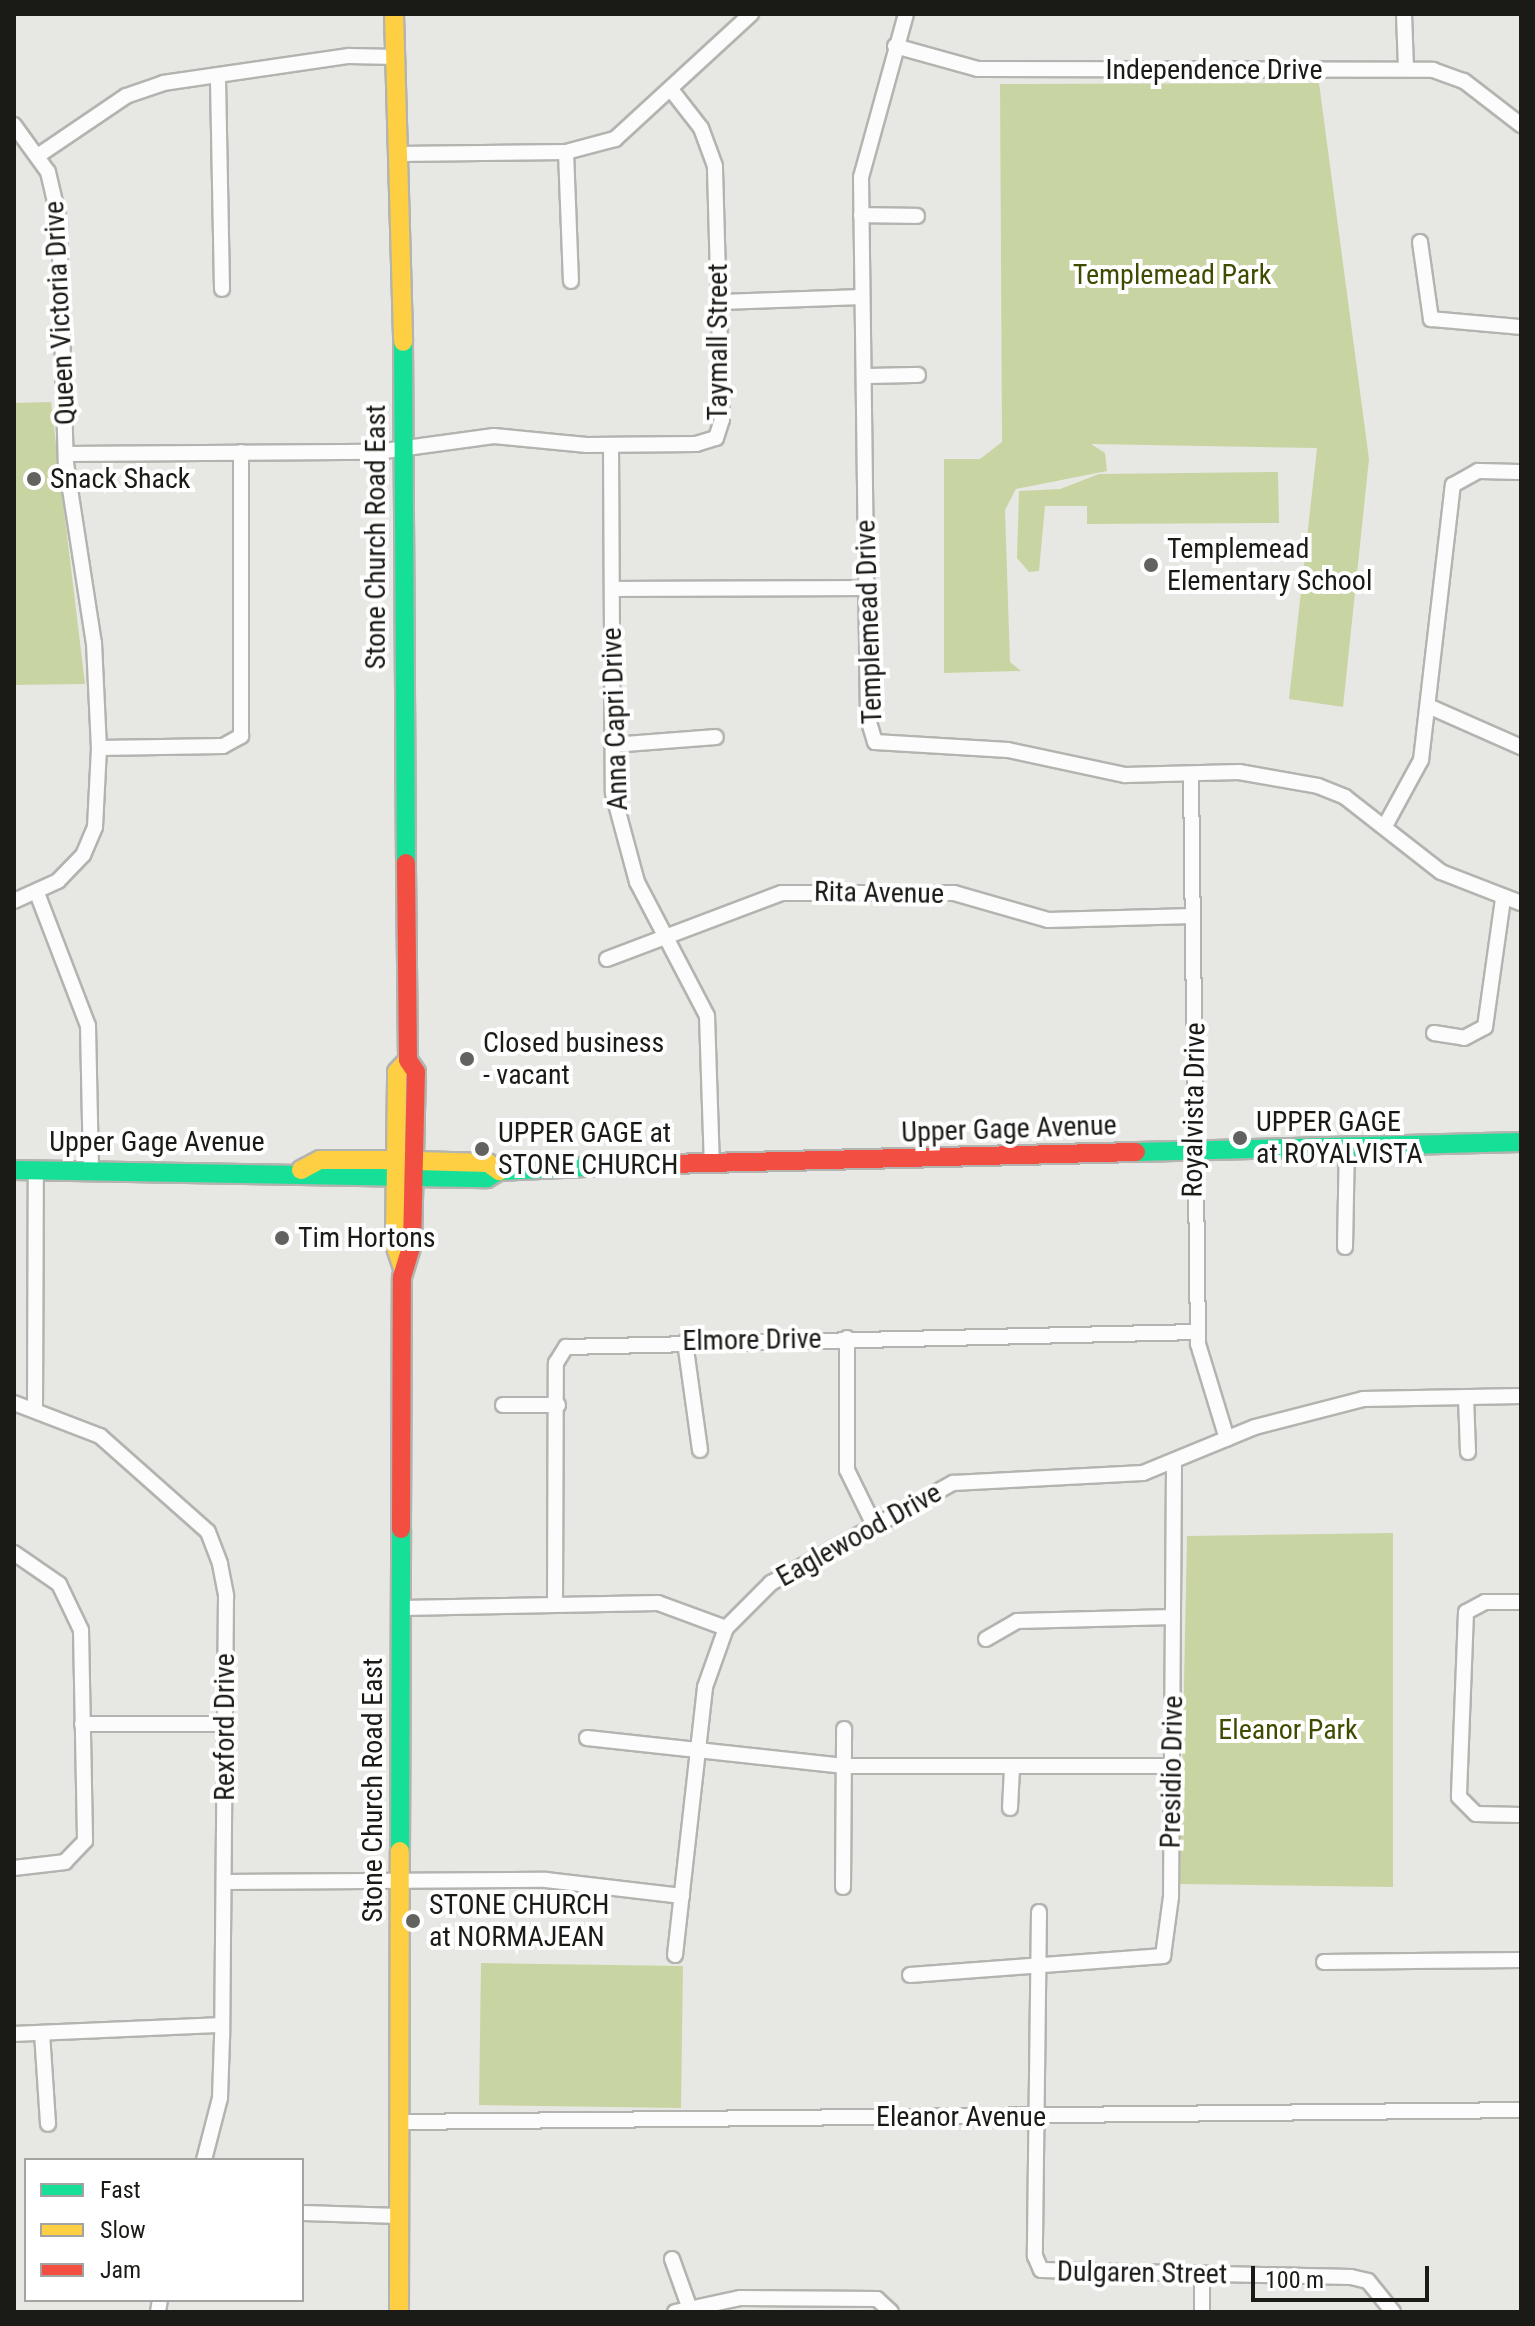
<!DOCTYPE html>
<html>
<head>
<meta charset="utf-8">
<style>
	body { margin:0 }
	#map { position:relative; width:1535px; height:2326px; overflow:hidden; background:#e7e8e3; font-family:"Roboto Condensed",sans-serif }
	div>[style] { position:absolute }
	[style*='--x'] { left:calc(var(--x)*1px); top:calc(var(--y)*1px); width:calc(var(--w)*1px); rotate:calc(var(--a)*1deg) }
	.green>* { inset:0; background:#c9d4a3 }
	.roads { filter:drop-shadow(2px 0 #b3b4b0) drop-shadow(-2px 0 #b3b4b0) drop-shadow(0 2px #b3b4b0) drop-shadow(0 -2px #b3b4b0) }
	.street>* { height:14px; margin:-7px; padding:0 7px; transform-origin:7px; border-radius:7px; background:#fbfcfb }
	.fast>* { height:18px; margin:-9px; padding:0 9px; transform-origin:9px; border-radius:9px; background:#16e098 }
	.slow>* { height:18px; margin:-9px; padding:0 9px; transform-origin:9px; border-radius:9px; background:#ffcf43 }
	.jam>* { height:18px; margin:-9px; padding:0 9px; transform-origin:9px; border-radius:9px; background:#f24e42 }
	.dots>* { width:22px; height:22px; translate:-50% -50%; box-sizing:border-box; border:4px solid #fff; border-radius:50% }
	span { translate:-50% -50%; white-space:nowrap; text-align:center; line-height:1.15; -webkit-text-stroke:8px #fff; paint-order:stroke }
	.street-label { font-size:28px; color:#1a1b17 }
	.park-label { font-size:28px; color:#404b00 }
	.poi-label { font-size:28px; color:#1a1b17 }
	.left { translate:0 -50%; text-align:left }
	.frame { position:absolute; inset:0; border:16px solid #1a1b17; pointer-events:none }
	.legend { position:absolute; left:24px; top:2158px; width:280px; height:144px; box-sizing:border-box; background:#fff; border:2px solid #a3a4a2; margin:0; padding:10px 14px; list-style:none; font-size:24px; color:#1a1b17 }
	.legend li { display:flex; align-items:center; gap:16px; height:40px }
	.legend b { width:40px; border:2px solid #a3a4a2 }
	.scale { position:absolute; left:1251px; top:2266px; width:178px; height:36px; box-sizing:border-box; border:4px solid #1a1b17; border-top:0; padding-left:10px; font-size:24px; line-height:28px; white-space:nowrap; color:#1a1b17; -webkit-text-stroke:6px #fff; paint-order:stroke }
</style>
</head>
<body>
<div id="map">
	<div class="green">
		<div style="clip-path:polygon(1319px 83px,1369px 459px,1343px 707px,1289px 699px,1317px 448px,1091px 444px,1105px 453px,1107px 471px,1016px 489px,1005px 510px,1010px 662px,1021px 671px,944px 673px,944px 459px,980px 459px,1002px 442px,1000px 84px)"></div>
		<div style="clip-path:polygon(51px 402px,85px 684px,14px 685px,14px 403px)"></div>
		<div style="clip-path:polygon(1278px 472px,1279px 523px,1087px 524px,1087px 506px,1045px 506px,1039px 571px,1029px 572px,1017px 558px,1019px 491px,1060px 489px,1099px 474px)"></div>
		<div style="clip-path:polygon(1393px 1533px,1393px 1887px,1180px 1884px,1187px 1536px)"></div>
		<div style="clip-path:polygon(481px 1963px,683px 1966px,681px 2108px,479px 2105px)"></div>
	</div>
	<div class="roads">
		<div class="street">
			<div style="--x:906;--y:14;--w:169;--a:105.4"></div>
			<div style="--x:861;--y:177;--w:542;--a:89.26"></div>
			<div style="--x:868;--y:719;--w:24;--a:73"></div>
			<div style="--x:875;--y:742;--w:133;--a:3.4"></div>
			<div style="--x:1008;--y:750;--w:120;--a:12.1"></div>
			<div style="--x:1125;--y:775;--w:114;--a:-1.5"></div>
			<div style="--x:1239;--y:772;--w:80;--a:10"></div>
			<div style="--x:1318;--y:786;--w:29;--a:22"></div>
			<div style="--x:1345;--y:797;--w:122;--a:38"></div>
			<div style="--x:1441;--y:872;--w:86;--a:21.2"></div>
			<div style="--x:1404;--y:14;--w:55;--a:87.9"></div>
			<div style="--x:895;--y:46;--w:86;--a:15.5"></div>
			<div style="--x:978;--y:69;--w:455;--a:0.1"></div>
			<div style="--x:1433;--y:70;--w:33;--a:20"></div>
			<div style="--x:1464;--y:81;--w:72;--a:37.7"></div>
			<div style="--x:218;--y:80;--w:209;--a:88.9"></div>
			<div style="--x:14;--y:125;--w:58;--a:54.1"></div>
			<div style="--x:48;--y:172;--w:48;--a:76.8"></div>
			<div style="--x:59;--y:219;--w:244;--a:88.4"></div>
			<div style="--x:66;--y:463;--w:182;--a:81.2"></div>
			<div style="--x:94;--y:643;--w:105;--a:87.3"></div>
			<div style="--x:99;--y:748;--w:79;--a:92.9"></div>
			<div style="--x:95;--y:827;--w:30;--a:113"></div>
			<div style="--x:83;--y:855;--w:36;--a:134"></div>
			<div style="--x:58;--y:881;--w:48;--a:155.6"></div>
			<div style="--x:566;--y:152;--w:129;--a:87.8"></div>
			<div style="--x:398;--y:154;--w:168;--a:-0.7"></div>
			<div style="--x:566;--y:152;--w:51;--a:-14.9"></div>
			<div style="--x:615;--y:139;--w:185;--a:-42.6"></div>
			<div style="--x:39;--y:155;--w:105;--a:-34.1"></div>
			<div style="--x:126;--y:96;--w:39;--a:-19"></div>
			<div style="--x:163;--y:83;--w:188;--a:-8.3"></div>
			<div style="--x:349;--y:56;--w:47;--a:1.2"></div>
			<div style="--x:861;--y:215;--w:56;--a:1"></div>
			<div style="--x:1420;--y:242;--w:78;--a:81.9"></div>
			<div style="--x:1431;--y:319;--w:90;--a:5.1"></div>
			<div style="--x:721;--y:302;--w:141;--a:-2"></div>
			<div style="--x:864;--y:376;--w:54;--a:-1.1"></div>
			<div style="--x:611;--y:445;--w:348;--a:89.7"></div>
			<div style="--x:613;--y:793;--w:92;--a:74.9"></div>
			<div style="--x:637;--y:882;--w:151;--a:62.4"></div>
			<div style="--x:707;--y:1016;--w:148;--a:88.1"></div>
			<div style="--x:67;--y:454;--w:310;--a:-0.4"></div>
			<div style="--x:377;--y:452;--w:118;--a:-7.8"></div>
			<div style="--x:494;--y:436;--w:93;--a:5.5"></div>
			<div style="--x:587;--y:445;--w:109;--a:-0.5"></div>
			<div style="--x:696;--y:444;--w:21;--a:-17"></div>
			<div style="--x:716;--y:438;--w:19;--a:-72"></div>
			<div style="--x:722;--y:420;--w:254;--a:-91.6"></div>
			<div style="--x:715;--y:166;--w:40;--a:-110.2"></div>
			<div style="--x:701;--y:128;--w:46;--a:-127.9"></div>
			<div style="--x:612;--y:589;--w:255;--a:-0.2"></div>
			<div style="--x:1428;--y:706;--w:102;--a:23.8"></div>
			<div style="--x:613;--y:745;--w:103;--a:-4.4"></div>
			<div style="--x:99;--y:748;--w:124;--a:-0.9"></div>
			<div style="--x:223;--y:746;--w:21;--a:-29"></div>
			<div style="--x:241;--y:736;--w:284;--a:-90"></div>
			<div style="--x:1191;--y:776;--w:568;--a:89.29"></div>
			<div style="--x:1198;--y:1344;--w:99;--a:73"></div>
			<div style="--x:1385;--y:826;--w:75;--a:-61.4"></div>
			<div style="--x:1421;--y:760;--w:277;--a:-83.4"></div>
			<div style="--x:1453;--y:485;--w:29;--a:-29"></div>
			<div style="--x:1478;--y:471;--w:43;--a:1.3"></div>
			<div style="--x:37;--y:893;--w:142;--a:69"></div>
			<div style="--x:88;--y:1026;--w:145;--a:88.8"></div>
			<div style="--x:607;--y:959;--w:187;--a:-20.7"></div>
			<div style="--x:782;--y:893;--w:172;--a:0"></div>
			<div style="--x:954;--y:893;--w:98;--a:16"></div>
			<div style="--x:1048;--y:920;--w:145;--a:-1.6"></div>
			<div style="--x:1434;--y:1033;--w:30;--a:9"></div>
			<div style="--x:1464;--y:1038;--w:24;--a:-28"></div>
			<div style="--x:1485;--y:1027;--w:129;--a:-82"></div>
			<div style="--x:1345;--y:1247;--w:101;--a:-88.9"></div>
			<div style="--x:847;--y:1338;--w:132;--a:90"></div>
			<div style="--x:847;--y:1470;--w:59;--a:63.9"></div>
			<div style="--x:685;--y:1342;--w:109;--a:82.1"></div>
			<div style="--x:1466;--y:1397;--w:55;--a:87.9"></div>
			<div style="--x:14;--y:1403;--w:92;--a:21"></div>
			<div style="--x:100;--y:1436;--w:144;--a:41.6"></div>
			<div style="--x:208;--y:1532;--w:34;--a:69"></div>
			<div style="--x:220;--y:1564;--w:33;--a:79"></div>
			<div style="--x:226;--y:1596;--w:442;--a:90.5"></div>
			<div style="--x:222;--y:2038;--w:60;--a:91.9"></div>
			<div style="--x:220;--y:2098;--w:64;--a:104.5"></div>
			<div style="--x:503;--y:1405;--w:55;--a:0"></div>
			<div style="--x:35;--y:1410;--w:240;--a:-89.8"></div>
			<div style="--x:14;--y:1553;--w:55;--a:34.6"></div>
			<div style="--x:59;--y:1584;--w:51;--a:64.4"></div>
			<div style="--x:81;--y:1630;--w:211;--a:88.9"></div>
			<div style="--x:85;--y:1841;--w:29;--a:134"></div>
			<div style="--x:65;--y:1862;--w:51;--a:173.3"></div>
			<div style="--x:1521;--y:1602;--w:36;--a:180"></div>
			<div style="--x:1485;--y:1602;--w:21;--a:152"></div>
			<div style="--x:1466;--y:1612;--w:185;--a:92.2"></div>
			<div style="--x:1459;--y:1797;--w:24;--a:45"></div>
			<div style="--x:1476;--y:1814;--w:45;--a:1.3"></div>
			<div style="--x:555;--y:1603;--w:240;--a:-89.8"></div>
			<div style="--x:556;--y:1363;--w:19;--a:-58"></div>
			<div style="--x:566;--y:1347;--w:632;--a:-1.36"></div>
			<div style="--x:402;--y:1608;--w:256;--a:-1.1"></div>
			<div style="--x:658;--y:1603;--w:72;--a:20.2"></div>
			<div style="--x:986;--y:1639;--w:36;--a:-30"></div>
			<div style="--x:1017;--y:1621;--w:156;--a:-1.5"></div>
			<div style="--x:82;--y:1724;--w:143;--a:0"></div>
			<div style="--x:587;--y:1738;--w:259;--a:6.2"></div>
			<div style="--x:844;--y:1766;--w:329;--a:0"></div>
			<div style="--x:1010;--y:1808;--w:40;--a:-87.1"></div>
			<div style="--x:224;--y:1882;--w:322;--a:-0.4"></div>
			<div style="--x:546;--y:1880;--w:137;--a:6.7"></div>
			<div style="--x:843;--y:1887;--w:158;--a:-89.6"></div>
			<div style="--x:1039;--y:1912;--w:344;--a:90.7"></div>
			<div style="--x:1035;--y:2256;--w:15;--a:67"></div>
			<div style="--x:1041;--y:2270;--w:310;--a:1.3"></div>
			<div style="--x:1351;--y:2277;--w:17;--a:13"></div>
			<div style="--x:1368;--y:2281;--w:40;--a:51"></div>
			<div style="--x:675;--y:1955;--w:270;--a:-83.6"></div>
			<div style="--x:705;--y:1687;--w:63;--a:-70.4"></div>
			<div style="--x:726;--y:1628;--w:64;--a:-45"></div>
			<div style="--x:771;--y:1583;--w:208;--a:-28.8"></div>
			<div style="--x:953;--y:1483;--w:190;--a:-3"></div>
			<div style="--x:1143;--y:1473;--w:121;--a:-22.3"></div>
			<div style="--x:1255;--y:1427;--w:112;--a:-14.5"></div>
			<div style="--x:1363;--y:1399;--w:158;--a:-1.1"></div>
			<div style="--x:1324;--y:1962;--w:197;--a:-0.6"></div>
			<div style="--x:910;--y:1975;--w:254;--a:-4.3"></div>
			<div style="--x:1163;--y:1956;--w:60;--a:-82.3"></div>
			<div style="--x:1171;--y:1897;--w:434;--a:-89.6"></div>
			<div style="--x:42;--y:2033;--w:91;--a:86.2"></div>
			<div style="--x:14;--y:2034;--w:208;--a:-2.5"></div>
			<div style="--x:400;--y:2122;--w:1121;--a:-0.61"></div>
			<div style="--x:302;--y:2213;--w:98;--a:1.8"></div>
			<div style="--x:672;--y:2259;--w:56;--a:70.3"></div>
			<div style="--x:158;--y:2312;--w:12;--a:-81"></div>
			<div style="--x:675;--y:2312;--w:66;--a:-12.2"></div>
			<div style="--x:740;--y:2298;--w:137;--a:0.4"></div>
			<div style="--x:877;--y:2299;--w:19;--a:43"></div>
			<div style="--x:1202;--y:2312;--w:36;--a:-90"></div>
		</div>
		<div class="fast">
			<div style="--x:403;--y:342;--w:521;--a:89.67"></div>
			<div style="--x:1136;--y:1152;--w:385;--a:-1.5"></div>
			<div style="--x:14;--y:1170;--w:473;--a:1"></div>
			<div style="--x:487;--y:1178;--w:14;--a:-30"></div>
			<div style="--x:499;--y:1171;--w:131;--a:-2.6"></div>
			<div style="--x:400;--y:1851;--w:322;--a:-89.8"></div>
		</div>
		<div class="slow">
			<div style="--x:394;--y:14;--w:328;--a:88.4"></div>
			<div style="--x:301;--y:1170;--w:21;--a:-28"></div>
			<div style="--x:320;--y:1160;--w:60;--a:0"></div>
			<div style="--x:380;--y:1160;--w:108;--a:1.6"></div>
			<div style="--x:488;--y:1163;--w:14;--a:36"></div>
			<div style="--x:403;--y:1268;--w:24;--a:-109"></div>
			<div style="--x:395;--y:1245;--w:173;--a:-89.3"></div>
			<div style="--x:397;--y:1072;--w:16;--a:-47"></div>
			<div style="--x:399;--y:2312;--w:461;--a:-89.9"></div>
		</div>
		<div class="jam">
			<div style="--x:630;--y:1165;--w:506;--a:-1.47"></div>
			<div style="--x:401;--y:1529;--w:252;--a:-89.8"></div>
			<div style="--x:402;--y:1277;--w:34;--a:-73"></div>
			<div style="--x:412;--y:1245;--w:173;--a:-88.7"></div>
			<div style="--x:416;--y:1072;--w:14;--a:-124"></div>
			<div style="--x:408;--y:1060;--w:197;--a:-90.6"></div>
		</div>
	</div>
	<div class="dots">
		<div style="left:34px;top:479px;background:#62635e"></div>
		<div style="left:1151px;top:565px;background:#62635e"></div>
		<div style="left:467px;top:1059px;background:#62635e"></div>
		<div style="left:1240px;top:1138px;background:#62635e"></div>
		<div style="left:482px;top:1149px;background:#62635e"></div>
		<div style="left:282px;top:1238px;background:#62635e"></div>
		<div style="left:413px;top:1921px;background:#62635e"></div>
	</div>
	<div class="street-label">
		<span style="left:1214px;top:70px">Independence Drive</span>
		<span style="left:60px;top:313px;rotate:-93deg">Queen Victoria Drive</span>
		<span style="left:718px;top:342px;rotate:-90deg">Taymall Street</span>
		<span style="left:376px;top:537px;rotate:-90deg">Stone Church Road East</span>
		<span style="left:869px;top:622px;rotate:-92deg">Templemead Drive</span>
		<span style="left:615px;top:719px;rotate:-92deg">Anna Capri Drive</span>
		<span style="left:879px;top:893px;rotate:1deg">Rita Avenue</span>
		<span style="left:1194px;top:1110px;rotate:-89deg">Royalvista Drive</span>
		<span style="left:1009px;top:1129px;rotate:-2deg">Upper Gage Avenue</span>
		<span style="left:157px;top:1142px">Upper Gage Avenue</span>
		<span style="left:752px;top:1340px;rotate:-1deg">Elmore Drive</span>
		<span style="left:859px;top:1535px;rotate:-29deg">Eaglewood Drive</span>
		<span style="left:225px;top:1727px;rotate:-90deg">Rexford Drive</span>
		<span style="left:1172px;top:1772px;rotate:-89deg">Presidio Drive</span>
		<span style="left:373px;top:1790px;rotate:-90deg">Stone Church Road East</span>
		<span style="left:961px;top:2117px">Eleanor Avenue</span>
		<span style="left:1142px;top:2273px;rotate:1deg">Dulgaren Street</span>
	</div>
	<div class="park-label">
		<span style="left:1172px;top:275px">Templemead Park</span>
		<span style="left:1288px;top:1730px">Eleanor Park</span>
	</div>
	<div class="poi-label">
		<span class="left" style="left:50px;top:479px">Snack Shack</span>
		<span class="left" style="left:1167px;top:565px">Templemead<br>Elementary School</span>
		<span class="left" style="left:483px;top:1059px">Closed business<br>- vacant</span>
		<span class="left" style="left:1256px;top:1138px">UPPER GAGE<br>at ROYALVISTA</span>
		<span class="left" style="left:498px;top:1149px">UPPER GAGE at<br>STONE CHURCH</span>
		<span class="left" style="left:298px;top:1238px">Tim Hortons</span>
		<span class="left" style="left:429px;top:1921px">STONE CHURCH<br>at NORMAJEAN</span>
	</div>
	<div class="frame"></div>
	<ul class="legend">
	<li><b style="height:10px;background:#16e098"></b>Fast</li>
	<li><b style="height:10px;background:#ffcf43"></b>Slow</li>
	<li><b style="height:10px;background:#f24e42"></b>Jam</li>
	</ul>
	<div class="scale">100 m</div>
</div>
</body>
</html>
